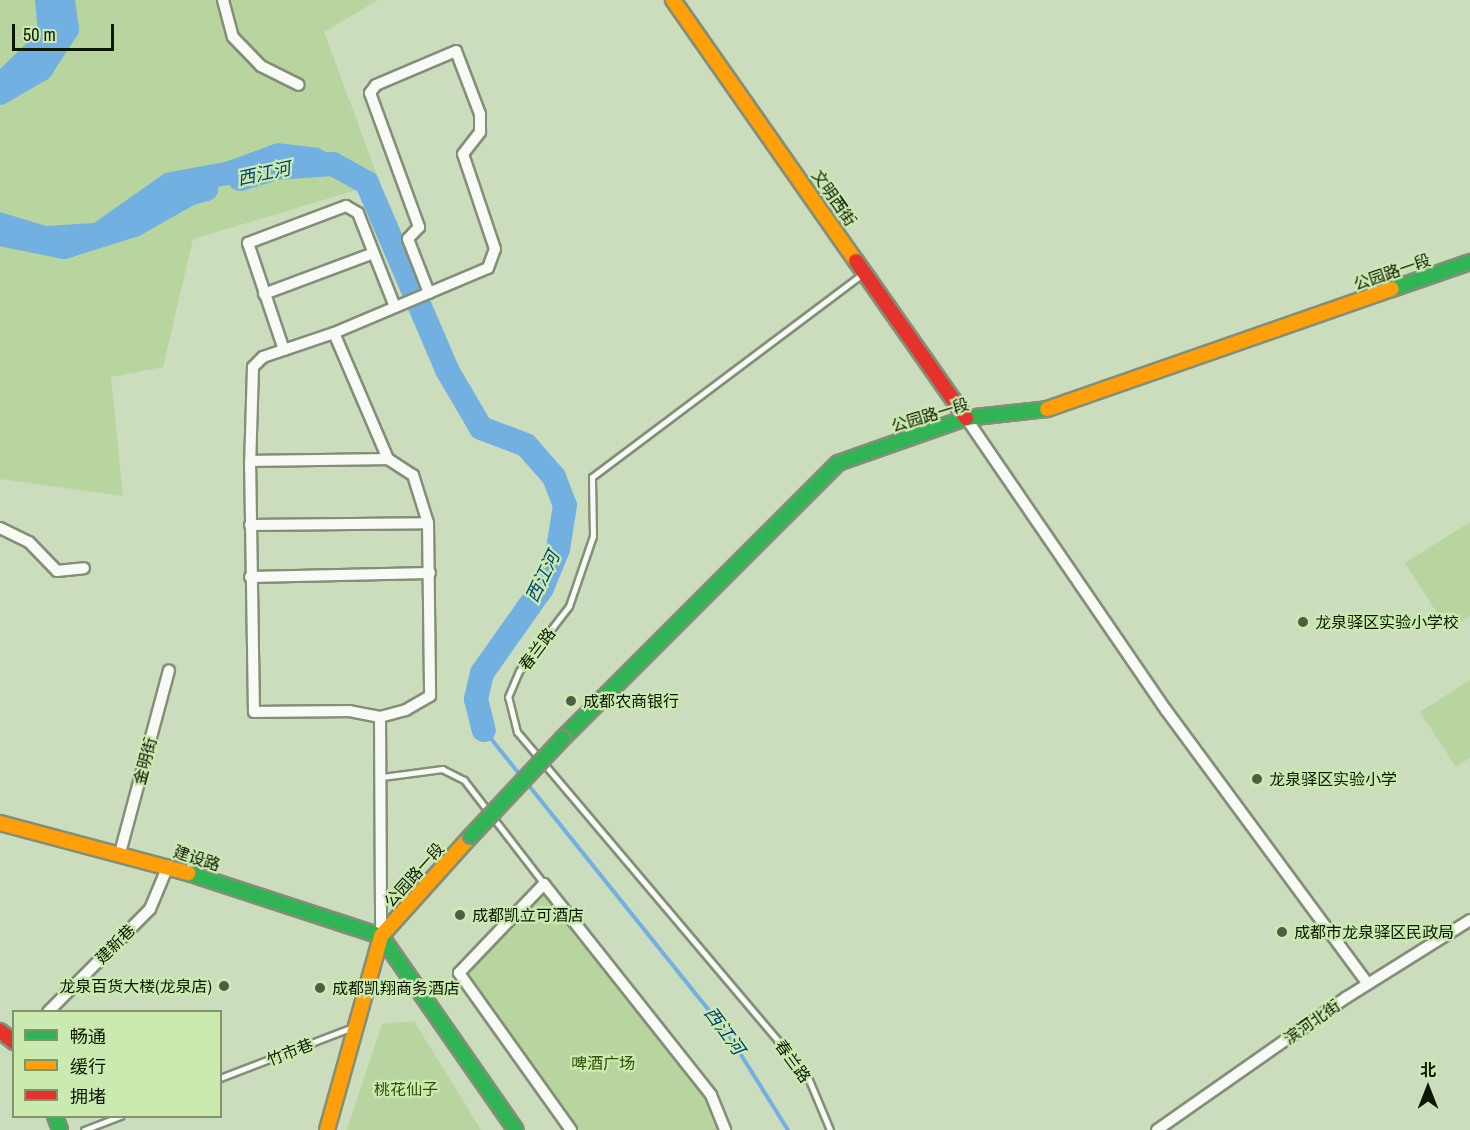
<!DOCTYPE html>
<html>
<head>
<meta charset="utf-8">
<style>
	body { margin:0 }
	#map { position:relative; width:1470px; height:1130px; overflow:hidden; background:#ccddbd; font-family:"Archivo Narrow","Noto Sans SC",sans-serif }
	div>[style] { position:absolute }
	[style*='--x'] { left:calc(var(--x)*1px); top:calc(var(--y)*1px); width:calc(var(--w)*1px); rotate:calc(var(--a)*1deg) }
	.green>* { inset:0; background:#b8d49f }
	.water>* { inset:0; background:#71b0e0 }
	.stream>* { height:4px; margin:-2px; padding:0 2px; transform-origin:2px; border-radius:2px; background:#71b0e0 }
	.river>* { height:24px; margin:-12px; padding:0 12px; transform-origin:12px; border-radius:12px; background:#71b0e0 }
	.roads { filter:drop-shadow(2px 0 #838f77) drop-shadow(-2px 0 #838f77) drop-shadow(0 2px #838f77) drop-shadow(0 -2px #838f77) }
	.lane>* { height:5px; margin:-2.5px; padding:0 2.5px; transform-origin:2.5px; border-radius:2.5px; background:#f7faf5 }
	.street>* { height:10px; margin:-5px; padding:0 5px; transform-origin:5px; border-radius:5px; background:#f7faf5 }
	.fast>* { height:14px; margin:-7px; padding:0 7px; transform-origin:7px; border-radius:7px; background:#30b455 }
	.slow>* { height:14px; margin:-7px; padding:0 7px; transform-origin:7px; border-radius:7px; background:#ff9f0a }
	.jam>* { height:14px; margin:-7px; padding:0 7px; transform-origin:7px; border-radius:7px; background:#e5322d }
	.bridges { filter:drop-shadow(2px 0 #838f77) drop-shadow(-2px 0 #838f77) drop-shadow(0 2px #838f77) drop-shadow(0 -2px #838f77) }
	.fast-bridge>* { height:14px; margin:-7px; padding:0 7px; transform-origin:7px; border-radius:7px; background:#30b455 }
	.dots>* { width:16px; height:16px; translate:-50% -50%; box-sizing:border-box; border:3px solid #cbeab0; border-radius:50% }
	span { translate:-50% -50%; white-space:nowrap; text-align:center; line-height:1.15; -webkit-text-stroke:4.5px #cbeab0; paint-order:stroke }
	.street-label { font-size:16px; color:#0d1803 }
	.poi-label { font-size:16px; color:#0d1803 }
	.left { translate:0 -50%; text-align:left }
	.right { translate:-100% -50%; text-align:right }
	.park-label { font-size:16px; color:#315102 }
	.water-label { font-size:18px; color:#044277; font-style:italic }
	.legend { position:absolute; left:12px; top:1010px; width:210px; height:108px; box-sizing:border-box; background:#cbeab0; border:2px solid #7f966b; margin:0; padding:8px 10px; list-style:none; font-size:18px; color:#0d1803 }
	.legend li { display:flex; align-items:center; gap:12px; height:30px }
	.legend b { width:30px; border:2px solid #7f966b }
	.north { position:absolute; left:1398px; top:1058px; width:60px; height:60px; -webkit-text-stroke:4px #cbeab0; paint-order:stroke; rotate:0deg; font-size:16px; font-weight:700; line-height:24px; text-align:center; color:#0d1803 }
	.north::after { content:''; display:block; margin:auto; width:21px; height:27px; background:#0d1803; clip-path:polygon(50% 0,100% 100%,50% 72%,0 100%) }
	.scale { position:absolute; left:12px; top:24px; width:102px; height:27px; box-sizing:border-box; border:3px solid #0d1803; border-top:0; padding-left:8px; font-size:18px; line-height:21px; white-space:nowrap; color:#0d1803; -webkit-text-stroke:4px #cbeab0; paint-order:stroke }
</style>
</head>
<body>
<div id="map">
	<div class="green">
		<div style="clip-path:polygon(0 0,378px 0,324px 32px,380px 183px,193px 239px,163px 367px,111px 377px,123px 496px,0 479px)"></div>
		<div style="clip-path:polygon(1470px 522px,1470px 616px,1448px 630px,1405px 563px)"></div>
		<div style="clip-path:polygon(1470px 680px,1470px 758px,1456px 767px,1420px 712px)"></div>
		<div style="clip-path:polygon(544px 884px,711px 1095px,725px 1130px,571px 1130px,459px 973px)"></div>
		<div style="clip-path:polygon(414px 1021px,481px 1130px,347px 1130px,382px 1024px)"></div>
	</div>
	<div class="water">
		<div style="clip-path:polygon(35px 0,72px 0,75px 25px,52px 61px,0 90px,0 69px,38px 32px)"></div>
		<div style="clip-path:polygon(277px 143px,319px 148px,344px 163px,282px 162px,256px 180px,201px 190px,59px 253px,0 240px,0 212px,46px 226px,94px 223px,165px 173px,225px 162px)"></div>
	</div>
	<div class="stream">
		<div style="--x:484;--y:730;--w:59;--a:51.2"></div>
		<div style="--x:526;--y:782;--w:323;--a:51.3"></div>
		<div style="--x:728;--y:1034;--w:113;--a:58"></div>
	</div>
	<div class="river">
		<div style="--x:0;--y:93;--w:48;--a:-30.3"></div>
		<div style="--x:41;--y:69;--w:48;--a:-57"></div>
		<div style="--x:67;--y:29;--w:29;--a:-98"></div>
		<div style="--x:240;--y:179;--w:37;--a:-17"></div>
		<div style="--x:275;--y:168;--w:58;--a:-3.9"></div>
		<div style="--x:333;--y:164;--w:39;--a:29"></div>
		<div style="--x:367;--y:183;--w:203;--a:66.8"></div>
		<div style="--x:447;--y:370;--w:67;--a:59.6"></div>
		<div style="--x:481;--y:428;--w:48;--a:20.7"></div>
		<div style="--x:526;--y:445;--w:43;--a:48.8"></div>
		<div style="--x:554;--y:477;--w:30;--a:69"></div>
		<div style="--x:565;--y:505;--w:45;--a:99"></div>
		<div style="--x:558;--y:549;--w:42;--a:112.3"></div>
		<div style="--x:542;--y:588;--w:104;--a:125.2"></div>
		<div style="--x:482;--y:673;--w:27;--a:103"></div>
		<div style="--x:476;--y:699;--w:32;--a:76"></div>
		<div style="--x:0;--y:234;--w:65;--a:11.5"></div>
		<div style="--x:64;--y:247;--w:73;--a:-17.4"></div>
		<div style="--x:134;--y:225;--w:63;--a:-29.4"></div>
		<div style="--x:189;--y:194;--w:18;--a:-16"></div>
	</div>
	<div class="roads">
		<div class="lane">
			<div style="--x:382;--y:777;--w:61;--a:-7.6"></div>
			<div style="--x:442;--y:769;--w:25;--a:27"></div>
			<div style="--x:464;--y:780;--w:131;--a:52.4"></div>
			<div style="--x:220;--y:1078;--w:142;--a:-21"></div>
			<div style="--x:84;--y:1130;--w:39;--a:-21"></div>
			<div style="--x:830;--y:1130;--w:60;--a:-112.7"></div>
			<div style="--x:807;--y:1075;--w:449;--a:-130.2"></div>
			<div style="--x:517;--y:732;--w:36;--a:-104"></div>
			<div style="--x:508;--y:697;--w:28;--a:-67"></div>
			<div style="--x:519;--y:671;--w:82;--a:-52.4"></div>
			<div style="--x:569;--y:606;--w:74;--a:-71.1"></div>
			<div style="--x:593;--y:536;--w:59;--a:-91"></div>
			<div style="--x:592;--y:477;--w:338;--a:-36.9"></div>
		</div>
		<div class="street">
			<div style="--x:223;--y:0;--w:38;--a:75"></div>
			<div style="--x:233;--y:37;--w:40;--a:46"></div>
			<div style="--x:261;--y:66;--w:42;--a:26.6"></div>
			<div style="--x:264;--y:294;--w:114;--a:-20.5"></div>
			<div style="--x:334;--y:333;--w:137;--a:66.8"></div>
			<div style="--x:388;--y:459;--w:30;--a:33"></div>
			<div style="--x:413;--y:475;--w:50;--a:72.6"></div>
			<div style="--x:428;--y:523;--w:173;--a:89.3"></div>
			<div style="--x:430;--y:696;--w:28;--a:150"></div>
			<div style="--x:406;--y:710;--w:27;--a:165"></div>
			<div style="--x:380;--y:717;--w:31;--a:-169"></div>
			<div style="--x:350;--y:711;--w:96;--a:179.4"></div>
			<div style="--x:254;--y:712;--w:244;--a:-90.9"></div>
			<div style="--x:250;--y:468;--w:101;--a:-88.3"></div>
			<div style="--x:253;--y:367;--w:14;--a:-45"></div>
			<div style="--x:263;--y:357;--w:75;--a:-18.7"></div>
			<div style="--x:334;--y:333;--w:167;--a:-22.9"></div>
			<div style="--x:488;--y:268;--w:20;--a:-70"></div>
			<div style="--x:495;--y:249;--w:100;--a:-108.6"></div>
			<div style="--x:463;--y:154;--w:28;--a:-52"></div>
			<div style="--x:480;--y:132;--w:18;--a:-90"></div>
			<div style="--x:480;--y:114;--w:67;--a:-110.9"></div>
			<div style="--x:456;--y:51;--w:87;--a:157"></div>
			<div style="--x:376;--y:85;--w:10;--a:127"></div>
			<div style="--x:370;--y:93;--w:143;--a:69.9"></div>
			<div style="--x:419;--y:227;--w:16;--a:133"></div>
			<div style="--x:408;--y:239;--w:58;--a:68.7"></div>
			<div style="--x:284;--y:350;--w:113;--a:-108.6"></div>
			<div style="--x:248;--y:243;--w:105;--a:-20.7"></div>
			<div style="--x:346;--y:206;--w:14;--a:30"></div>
			<div style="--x:358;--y:213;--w:101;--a:68.5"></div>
			<div style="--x:966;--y:418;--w:354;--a:55.6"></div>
			<div style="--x:1166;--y:710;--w:340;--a:53.6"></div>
			<div style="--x:250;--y:461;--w:138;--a:-0.8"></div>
			<div style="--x:250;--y:525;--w:178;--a:-0.6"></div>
			<div style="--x:0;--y:528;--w:32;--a:26"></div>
			<div style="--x:29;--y:542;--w:40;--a:46"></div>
			<div style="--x:57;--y:571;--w:27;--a:-6"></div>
			<div style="--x:250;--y:577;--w:180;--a:-1.3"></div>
			<div style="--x:380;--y:717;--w:219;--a:89.7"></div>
			<div style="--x:120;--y:853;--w:189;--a:-75"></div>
			<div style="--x:48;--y:1012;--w:145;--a:-45.3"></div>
			<div style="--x:150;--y:909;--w:47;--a:-67.3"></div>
			<div style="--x:571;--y:1130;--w:193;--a:-125.5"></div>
			<div style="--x:459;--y:973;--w:123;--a:-46.3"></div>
			<div style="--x:544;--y:884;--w:269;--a:51.6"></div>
			<div style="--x:711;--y:1095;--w:38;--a:68"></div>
			<div style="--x:1157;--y:1130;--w:232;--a:-35"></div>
			<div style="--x:1347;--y:997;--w:145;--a:-32"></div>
		</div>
		<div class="fast">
			<div style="--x:1392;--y:289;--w:83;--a:-19.1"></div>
			<div style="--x:563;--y:738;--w:389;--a:-45"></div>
			<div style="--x:838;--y:463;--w:136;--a:-19.4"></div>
			<div style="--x:966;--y:418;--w:81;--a:-6.3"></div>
			<div style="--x:188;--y:873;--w:203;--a:18.1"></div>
			<div style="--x:381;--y:936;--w:236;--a:55.2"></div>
			<div style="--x:55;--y:1116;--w:15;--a:70"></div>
		</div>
		<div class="slow">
			<div style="--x:673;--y:0;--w:319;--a:55"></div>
			<div style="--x:1047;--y:409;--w:365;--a:-19.2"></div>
			<div style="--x:0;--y:823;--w:195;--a:14.9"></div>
			<div style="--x:327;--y:1130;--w:201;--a:-74.4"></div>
			<div style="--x:381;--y:936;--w:135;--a:-48"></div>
		</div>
		<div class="jam">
			<div style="--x:856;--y:261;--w:192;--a:55"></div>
			<div style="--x:0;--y:1031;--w:18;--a:38"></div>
		</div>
	</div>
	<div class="bridges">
		<div class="fast-bridge">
			<div style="--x:471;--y:836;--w:134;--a:-46.8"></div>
		</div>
	</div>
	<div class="dots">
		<div style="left:1303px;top:622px;background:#505d44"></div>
		<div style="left:571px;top:701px;background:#505d44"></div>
		<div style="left:1257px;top:779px;background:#505d44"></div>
		<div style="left:460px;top:915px;background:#505d44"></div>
		<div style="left:1282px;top:932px;background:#505d44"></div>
		<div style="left:224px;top:986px;background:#505d44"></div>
		<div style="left:320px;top:988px;background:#505d44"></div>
	</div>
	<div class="street-label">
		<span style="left:834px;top:198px;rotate:55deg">文明西街</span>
		<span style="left:1392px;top:272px;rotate:-19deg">公园路一段</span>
		<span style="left:930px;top:415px;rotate:-17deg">公园路一段</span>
		<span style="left:537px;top:649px;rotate:-53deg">春兰路</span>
		<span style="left:145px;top:761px;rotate:-75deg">金明街</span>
		<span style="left:197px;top:858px;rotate:18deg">建设路</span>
		<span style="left:414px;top:875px;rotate:-48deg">公园路一段</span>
		<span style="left:115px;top:944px;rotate:-45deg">建新巷</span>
		<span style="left:1312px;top:1022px;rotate:-35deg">滨河北街</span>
		<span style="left:290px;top:1052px;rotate:-21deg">竹市巷</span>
		<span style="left:793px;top:1061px;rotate:54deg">春兰路</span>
	</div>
	<div class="poi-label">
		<span class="left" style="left:1315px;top:622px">龙泉驿区实验小学校</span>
		<span class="left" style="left:583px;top:701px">成都农商银行</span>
		<span class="left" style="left:1269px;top:779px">龙泉驿区实验小学</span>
		<span class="left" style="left:472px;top:915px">成都凯立可酒店</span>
		<span class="left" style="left:1294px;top:932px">成都市龙泉驿区民政局</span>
		<span class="right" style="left:212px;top:986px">龙泉百货大楼(龙泉店)</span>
		<span class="left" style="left:332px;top:988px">成都凯翔商务酒店</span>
	</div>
	<div class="park-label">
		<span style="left:603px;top:1063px">啤酒广场</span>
		<span style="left:406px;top:1089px">桃花仙子</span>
	</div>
	<div class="water-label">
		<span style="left:264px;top:174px;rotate:-12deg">西江河</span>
		<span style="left:543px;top:577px;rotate:-64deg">西江河</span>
		<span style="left:724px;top:1031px;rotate:54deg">西江河</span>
	</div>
	<ul class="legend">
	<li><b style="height:8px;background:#30b455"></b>畅通</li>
	<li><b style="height:8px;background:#ff9f0a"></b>缓行</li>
	<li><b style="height:8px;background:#e5322d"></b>拥堵</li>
	</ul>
	<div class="north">北</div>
	<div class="scale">50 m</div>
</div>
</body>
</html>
